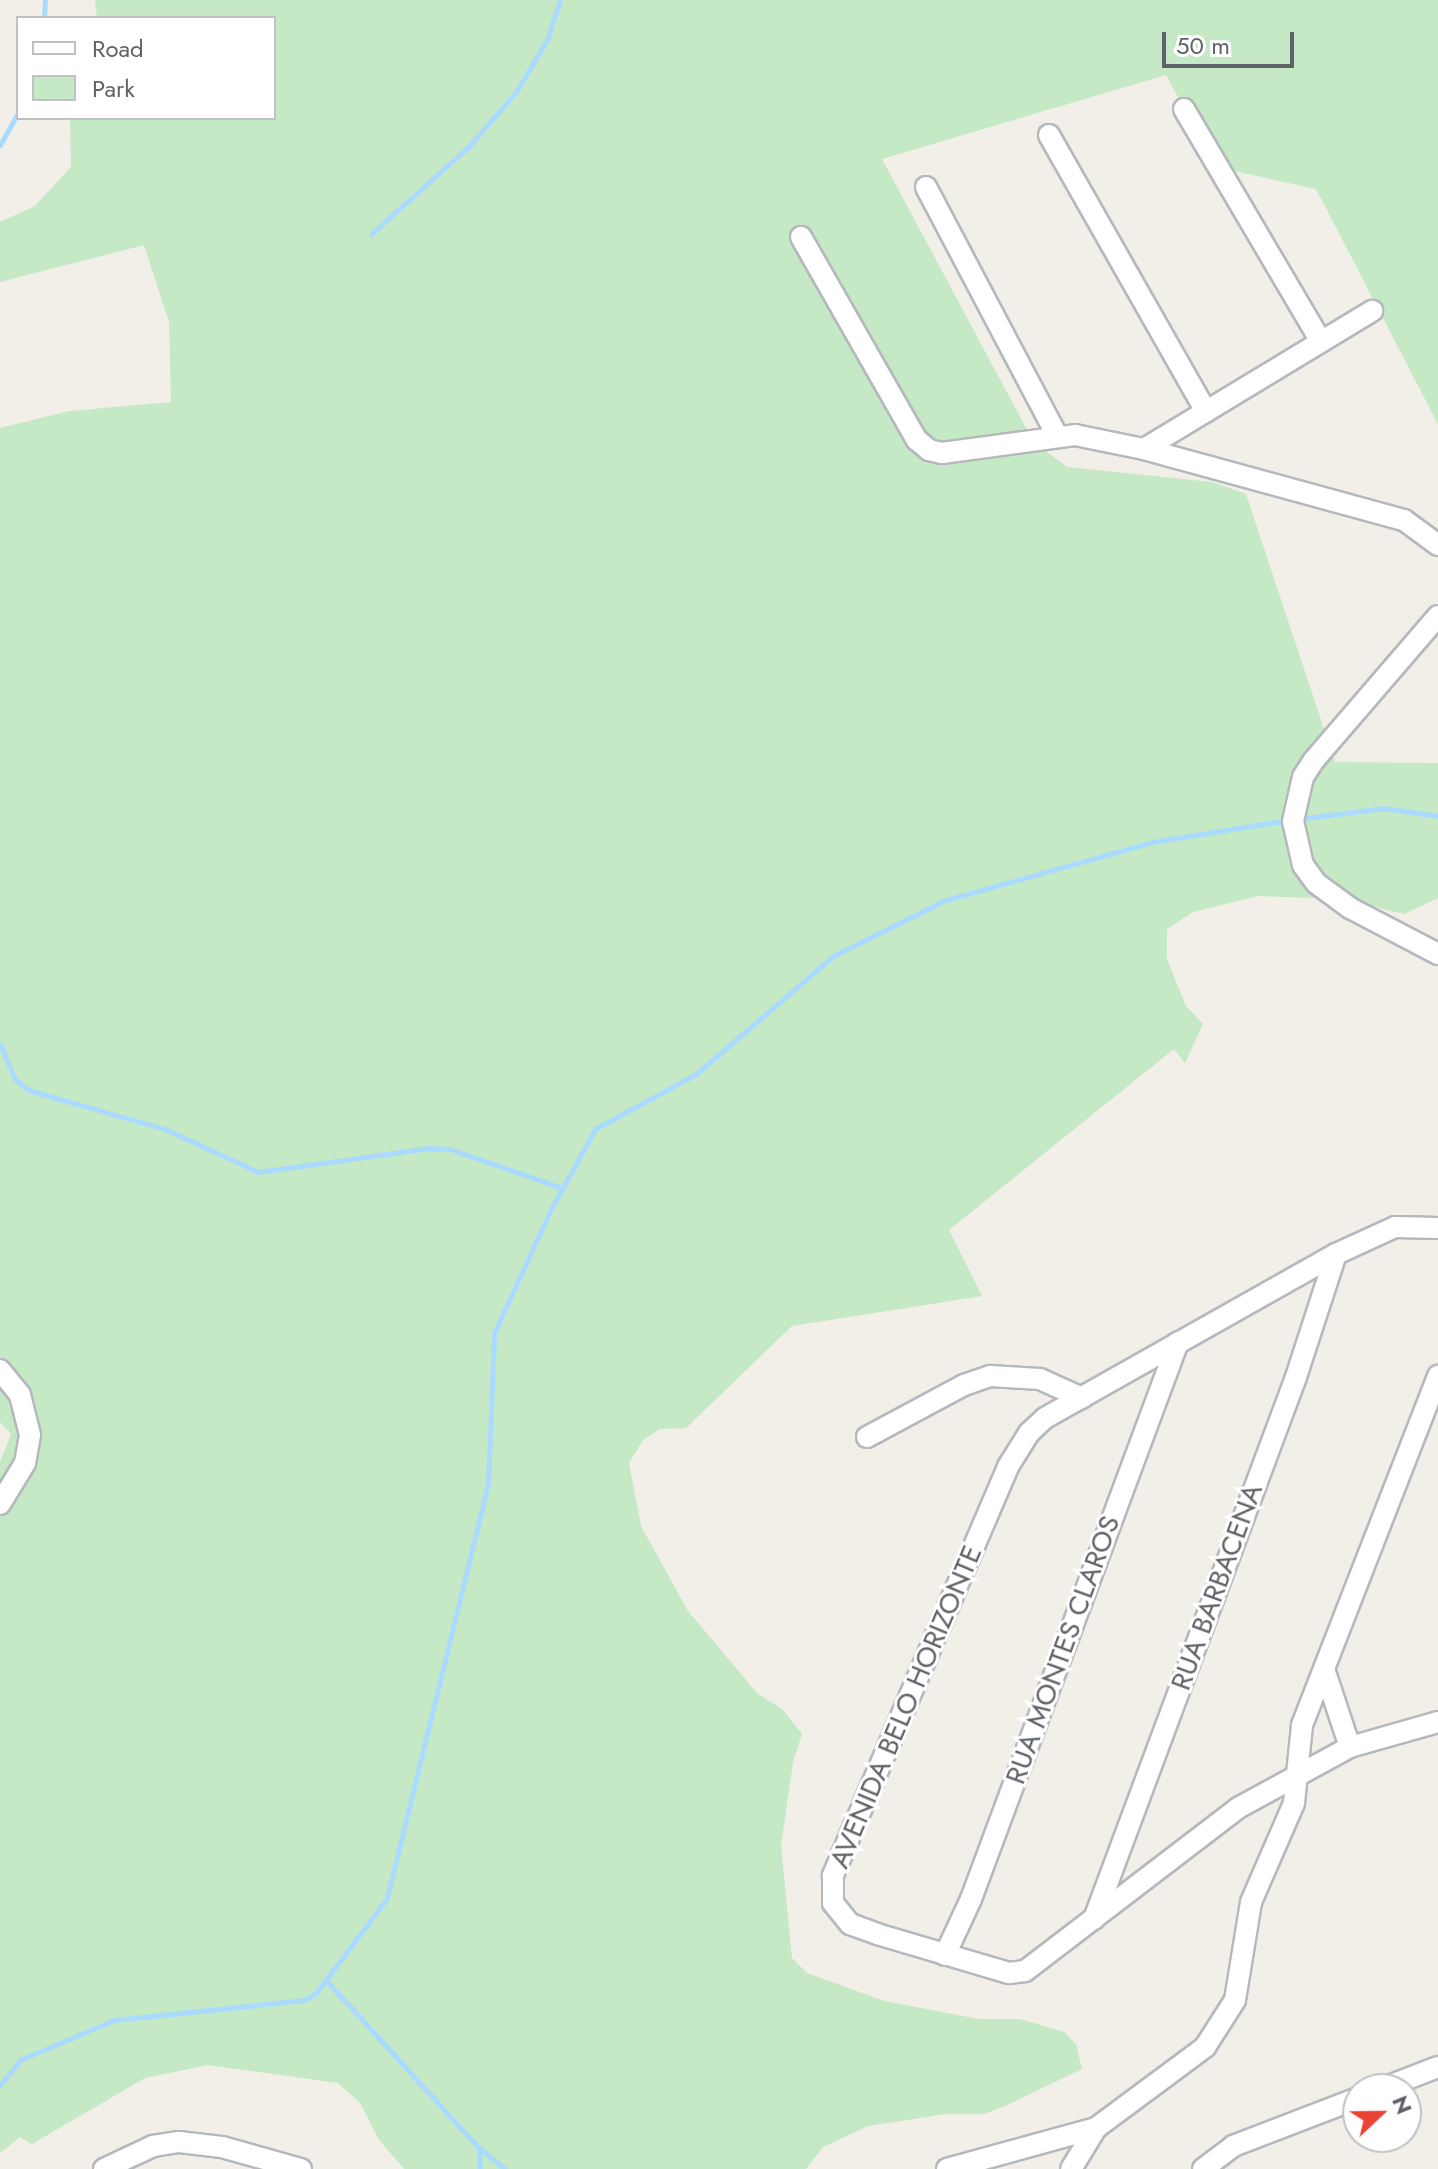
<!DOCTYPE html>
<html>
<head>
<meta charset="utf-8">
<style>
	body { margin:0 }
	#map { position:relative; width:1438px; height:2169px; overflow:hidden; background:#f1efe8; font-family:Jost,sans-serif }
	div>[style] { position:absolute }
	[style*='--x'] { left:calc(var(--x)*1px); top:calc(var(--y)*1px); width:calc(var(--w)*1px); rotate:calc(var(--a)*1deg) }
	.green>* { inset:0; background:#c5e8c5 }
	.stream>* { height:5px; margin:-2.5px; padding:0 2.5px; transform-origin:2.5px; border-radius:2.5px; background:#aadaff }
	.roads { filter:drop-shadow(2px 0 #b5b8bc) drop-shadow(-2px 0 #b5b8bc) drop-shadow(0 2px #b5b8bc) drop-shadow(0 -2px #b5b8bc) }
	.minor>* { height:20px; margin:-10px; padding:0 10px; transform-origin:10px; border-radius:10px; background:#fff }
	span { translate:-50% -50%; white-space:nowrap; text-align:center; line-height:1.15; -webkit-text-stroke:6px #fff; paint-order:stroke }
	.street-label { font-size:28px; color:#5f6368 }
	.legend { position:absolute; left:16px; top:16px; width:260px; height:104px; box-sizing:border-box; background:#fff; border:2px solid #bfc1c3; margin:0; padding:10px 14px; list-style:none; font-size:24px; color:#5f6368 }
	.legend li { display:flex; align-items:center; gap:16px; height:40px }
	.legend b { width:40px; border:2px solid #bfc1c3 }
	.north { position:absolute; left:1342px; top:2073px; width:80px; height:80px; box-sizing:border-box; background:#fff; border:2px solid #bfc1c3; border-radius:50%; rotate:68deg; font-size:22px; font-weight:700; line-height:32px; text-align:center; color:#5f6368 }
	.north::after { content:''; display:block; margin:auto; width:28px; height:36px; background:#ea4335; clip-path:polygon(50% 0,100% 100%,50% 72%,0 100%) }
	.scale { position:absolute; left:1162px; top:32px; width:132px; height:36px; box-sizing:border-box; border:4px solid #5f6368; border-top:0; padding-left:10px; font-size:24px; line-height:28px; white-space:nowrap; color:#5f6368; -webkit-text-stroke:6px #fff; paint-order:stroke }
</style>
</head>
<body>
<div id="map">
	<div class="green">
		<div style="clip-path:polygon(95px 0,1438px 0,1438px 424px,1316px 189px,1216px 167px,1166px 75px,882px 159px,1033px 441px,1067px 467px,1212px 482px,1246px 494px,1335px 762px,1438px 763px,1438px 898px,1404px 914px,1342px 899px,1258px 896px,1193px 912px,1167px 929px,1167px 959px,1186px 1006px,1203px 1024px,1185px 1063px,1174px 1049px,949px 1230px,982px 1296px,792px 1326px,686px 1428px,660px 1429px,643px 1440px,629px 1463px,641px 1526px,688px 1611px,757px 1693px,782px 1709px,802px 1734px,793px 1762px,781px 1846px,792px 1958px,807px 1973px,884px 2001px,979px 2019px,1020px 2019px,1064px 2032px,1076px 2044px,1082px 2069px,1007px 2105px,984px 2114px,946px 2114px,868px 2126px,823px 2147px,806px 2169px,404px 2169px,379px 2140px,360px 2103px,338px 2083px,208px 2065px,145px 2078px,32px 2144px,20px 2137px,0 2153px,0 1462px,11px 1434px,0 1422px,0 428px,69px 411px,171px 402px,169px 322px,144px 245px,0 282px,0 222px,35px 206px,71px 167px,70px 118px,274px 118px,274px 18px,97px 18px)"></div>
	</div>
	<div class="stream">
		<div style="--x:44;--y:18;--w:18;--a:-87"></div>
		<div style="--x:0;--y:145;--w:37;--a:-61"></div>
		<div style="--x:371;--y:234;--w:132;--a:-41.9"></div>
		<div style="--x:469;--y:146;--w:72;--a:-49"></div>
		<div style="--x:516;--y:92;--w:61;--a:-59.2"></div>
		<div style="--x:547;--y:40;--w:42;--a:-72"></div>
		<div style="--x:1298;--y:819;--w:87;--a:-7.3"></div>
		<div style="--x:1384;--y:808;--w:55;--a:8.4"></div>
		<div style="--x:0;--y:1044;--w:38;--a:67"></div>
		<div style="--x:15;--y:1079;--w:17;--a:40"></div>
		<div style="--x:28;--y:1090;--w:142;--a:15.9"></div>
		<div style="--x:165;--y:1129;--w:102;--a:24.8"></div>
		<div style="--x:258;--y:1172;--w:173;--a:-8"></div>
		<div style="--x:429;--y:1148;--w:21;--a:3"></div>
		<div style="--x:450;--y:1149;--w:119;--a:19.2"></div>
		<div style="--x:326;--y:1980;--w:227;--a:47.7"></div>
		<div style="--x:479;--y:2148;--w:33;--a:39"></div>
		<div style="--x:0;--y:2085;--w:32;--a:-51"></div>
		<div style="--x:20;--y:2060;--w:102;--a:-23.1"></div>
		<div style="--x:114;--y:2020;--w:191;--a:-6"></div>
		<div style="--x:304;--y:2000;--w:14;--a:-30"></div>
		<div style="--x:316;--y:1993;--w:119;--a:-53.2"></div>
		<div style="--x:387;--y:1898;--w:425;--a:-76.3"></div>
		<div style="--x:488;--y:1485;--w:152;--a:-87.7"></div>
		<div style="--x:494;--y:1333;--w:134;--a:-65.3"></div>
		<div style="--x:550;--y:1211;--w:94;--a:-61.2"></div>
		<div style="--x:595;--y:1129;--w:115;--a:-28.6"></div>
		<div style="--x:696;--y:1074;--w:181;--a:-40.7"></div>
		<div style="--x:833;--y:956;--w:126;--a:-26.4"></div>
		<div style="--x:946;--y:900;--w:214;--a:-15.7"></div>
		<div style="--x:1152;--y:842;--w:138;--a:-9.2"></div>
		<div style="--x:479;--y:2149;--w:20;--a:87"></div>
	</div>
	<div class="roads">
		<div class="minor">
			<div style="--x:1184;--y:109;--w:270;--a:59.5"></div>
			<div style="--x:1049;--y:135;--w:318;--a:60.4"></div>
			<div style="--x:926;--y:187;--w:279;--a:62.2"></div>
			<div style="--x:801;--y:237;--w:234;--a:60.3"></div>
			<div style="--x:917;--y:440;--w:16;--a:40"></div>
			<div style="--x:929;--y:450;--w:13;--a:13"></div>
			<div style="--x:942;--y:453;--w:134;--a:-7.7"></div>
			<div style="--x:1075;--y:435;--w:70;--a:11.5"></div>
			<div style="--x:1144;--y:449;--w:270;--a:15.3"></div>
			<div style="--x:1404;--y:520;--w:42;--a:36.3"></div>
			<div style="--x:1144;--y:449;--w:267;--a:-31.2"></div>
			<div style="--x:1438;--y:616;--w:190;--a:130.7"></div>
			<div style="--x:1314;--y:760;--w:20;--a:123"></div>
			<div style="--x:1303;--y:777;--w:45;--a:102.8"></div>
			<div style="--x:1293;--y:821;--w:45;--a:77.2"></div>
			<div style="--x:1303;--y:865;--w:22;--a:54"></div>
			<div style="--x:1316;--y:883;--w:42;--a:36.3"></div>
			<div style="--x:1350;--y:908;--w:99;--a:27.6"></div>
			<div style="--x:1438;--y:1228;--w:43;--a:-178.7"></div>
			<div style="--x:1395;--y:1227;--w:65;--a:155.4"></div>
			<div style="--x:1336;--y:1254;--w:334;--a:150.6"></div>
			<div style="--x:1045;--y:1418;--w:22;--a:137"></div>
			<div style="--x:1029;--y:1433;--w:40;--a:122"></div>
			<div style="--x:1008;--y:1467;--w:445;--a:113.2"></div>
			<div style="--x:833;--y:1876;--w:27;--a:90"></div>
			<div style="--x:833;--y:1903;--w:27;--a:51"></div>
			<div style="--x:850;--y:1924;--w:29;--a:20"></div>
			<div style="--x:877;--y:1934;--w:138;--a:16.5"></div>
			<div style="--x:1009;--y:1973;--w:16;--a:-7"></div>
			<div style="--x:1025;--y:1971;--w:268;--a:-37.4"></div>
			<div style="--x:1238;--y:1808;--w:128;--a:-28.6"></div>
			<div style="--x:1350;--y:1747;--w:91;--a:-15.9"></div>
			<div style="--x:0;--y:1370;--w:32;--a:51"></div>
			<div style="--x:20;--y:1395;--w:41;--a:76"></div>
			<div style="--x:30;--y:1435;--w:28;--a:100"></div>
			<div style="--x:25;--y:1463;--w:48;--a:121.4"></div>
			<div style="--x:867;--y:1437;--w:110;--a:-28.2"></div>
			<div style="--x:964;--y:1385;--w:28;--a:-19"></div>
			<div style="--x:990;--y:1376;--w:50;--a:3.4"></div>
			<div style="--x:1040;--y:1379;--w:46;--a:24.3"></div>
			<div style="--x:1324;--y:1669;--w:82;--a:71.6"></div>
			<div style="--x:1094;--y:1919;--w:578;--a:-69.56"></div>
			<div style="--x:1296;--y:1377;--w:129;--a:-72"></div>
			<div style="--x:945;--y:1955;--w:62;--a:-65.1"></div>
			<div style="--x:971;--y:1899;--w:594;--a:-69.61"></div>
			<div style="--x:1381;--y:2089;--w:61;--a:-21.1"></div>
			<div style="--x:104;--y:2169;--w:54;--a:-25.1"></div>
			<div style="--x:153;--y:2146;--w:26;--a:-9"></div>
			<div style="--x:179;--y:2142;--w:43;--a:6.6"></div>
			<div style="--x:222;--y:2147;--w:82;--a:15.6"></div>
			<div style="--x:947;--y:2169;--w:155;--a:-15.4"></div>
			<div style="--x:1071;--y:2169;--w:48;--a:-58.6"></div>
			<div style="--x:1096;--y:2128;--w:136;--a:-36.6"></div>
			<div style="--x:1205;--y:2047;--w:56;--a:-57.4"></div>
			<div style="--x:1235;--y:2000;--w:99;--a:-80.7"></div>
			<div style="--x:1251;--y:1902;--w:108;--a:-66.5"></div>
			<div style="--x:1294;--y:1803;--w:78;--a:-84.1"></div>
			<div style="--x:1302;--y:1725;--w:375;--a:-68.7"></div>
			<div style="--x:1203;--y:2169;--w:38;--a:-37"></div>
			<div style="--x:1233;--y:2146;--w:134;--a:-21"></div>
		</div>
	</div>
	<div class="street-label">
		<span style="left:1217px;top:1587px;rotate:-70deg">RUA BARBACENA</span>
		<span style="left:1063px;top:1650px;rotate:-70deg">RUA MONTES CLAROS</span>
		<span style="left:906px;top:1707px;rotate:-67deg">AVENIDA BELO HORIZONTE</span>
	</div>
	<ul class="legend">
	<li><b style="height:10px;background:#fff"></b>Road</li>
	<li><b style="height:22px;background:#c5e8c5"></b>Park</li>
	</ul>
	<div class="north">N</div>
	<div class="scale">50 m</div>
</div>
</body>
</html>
